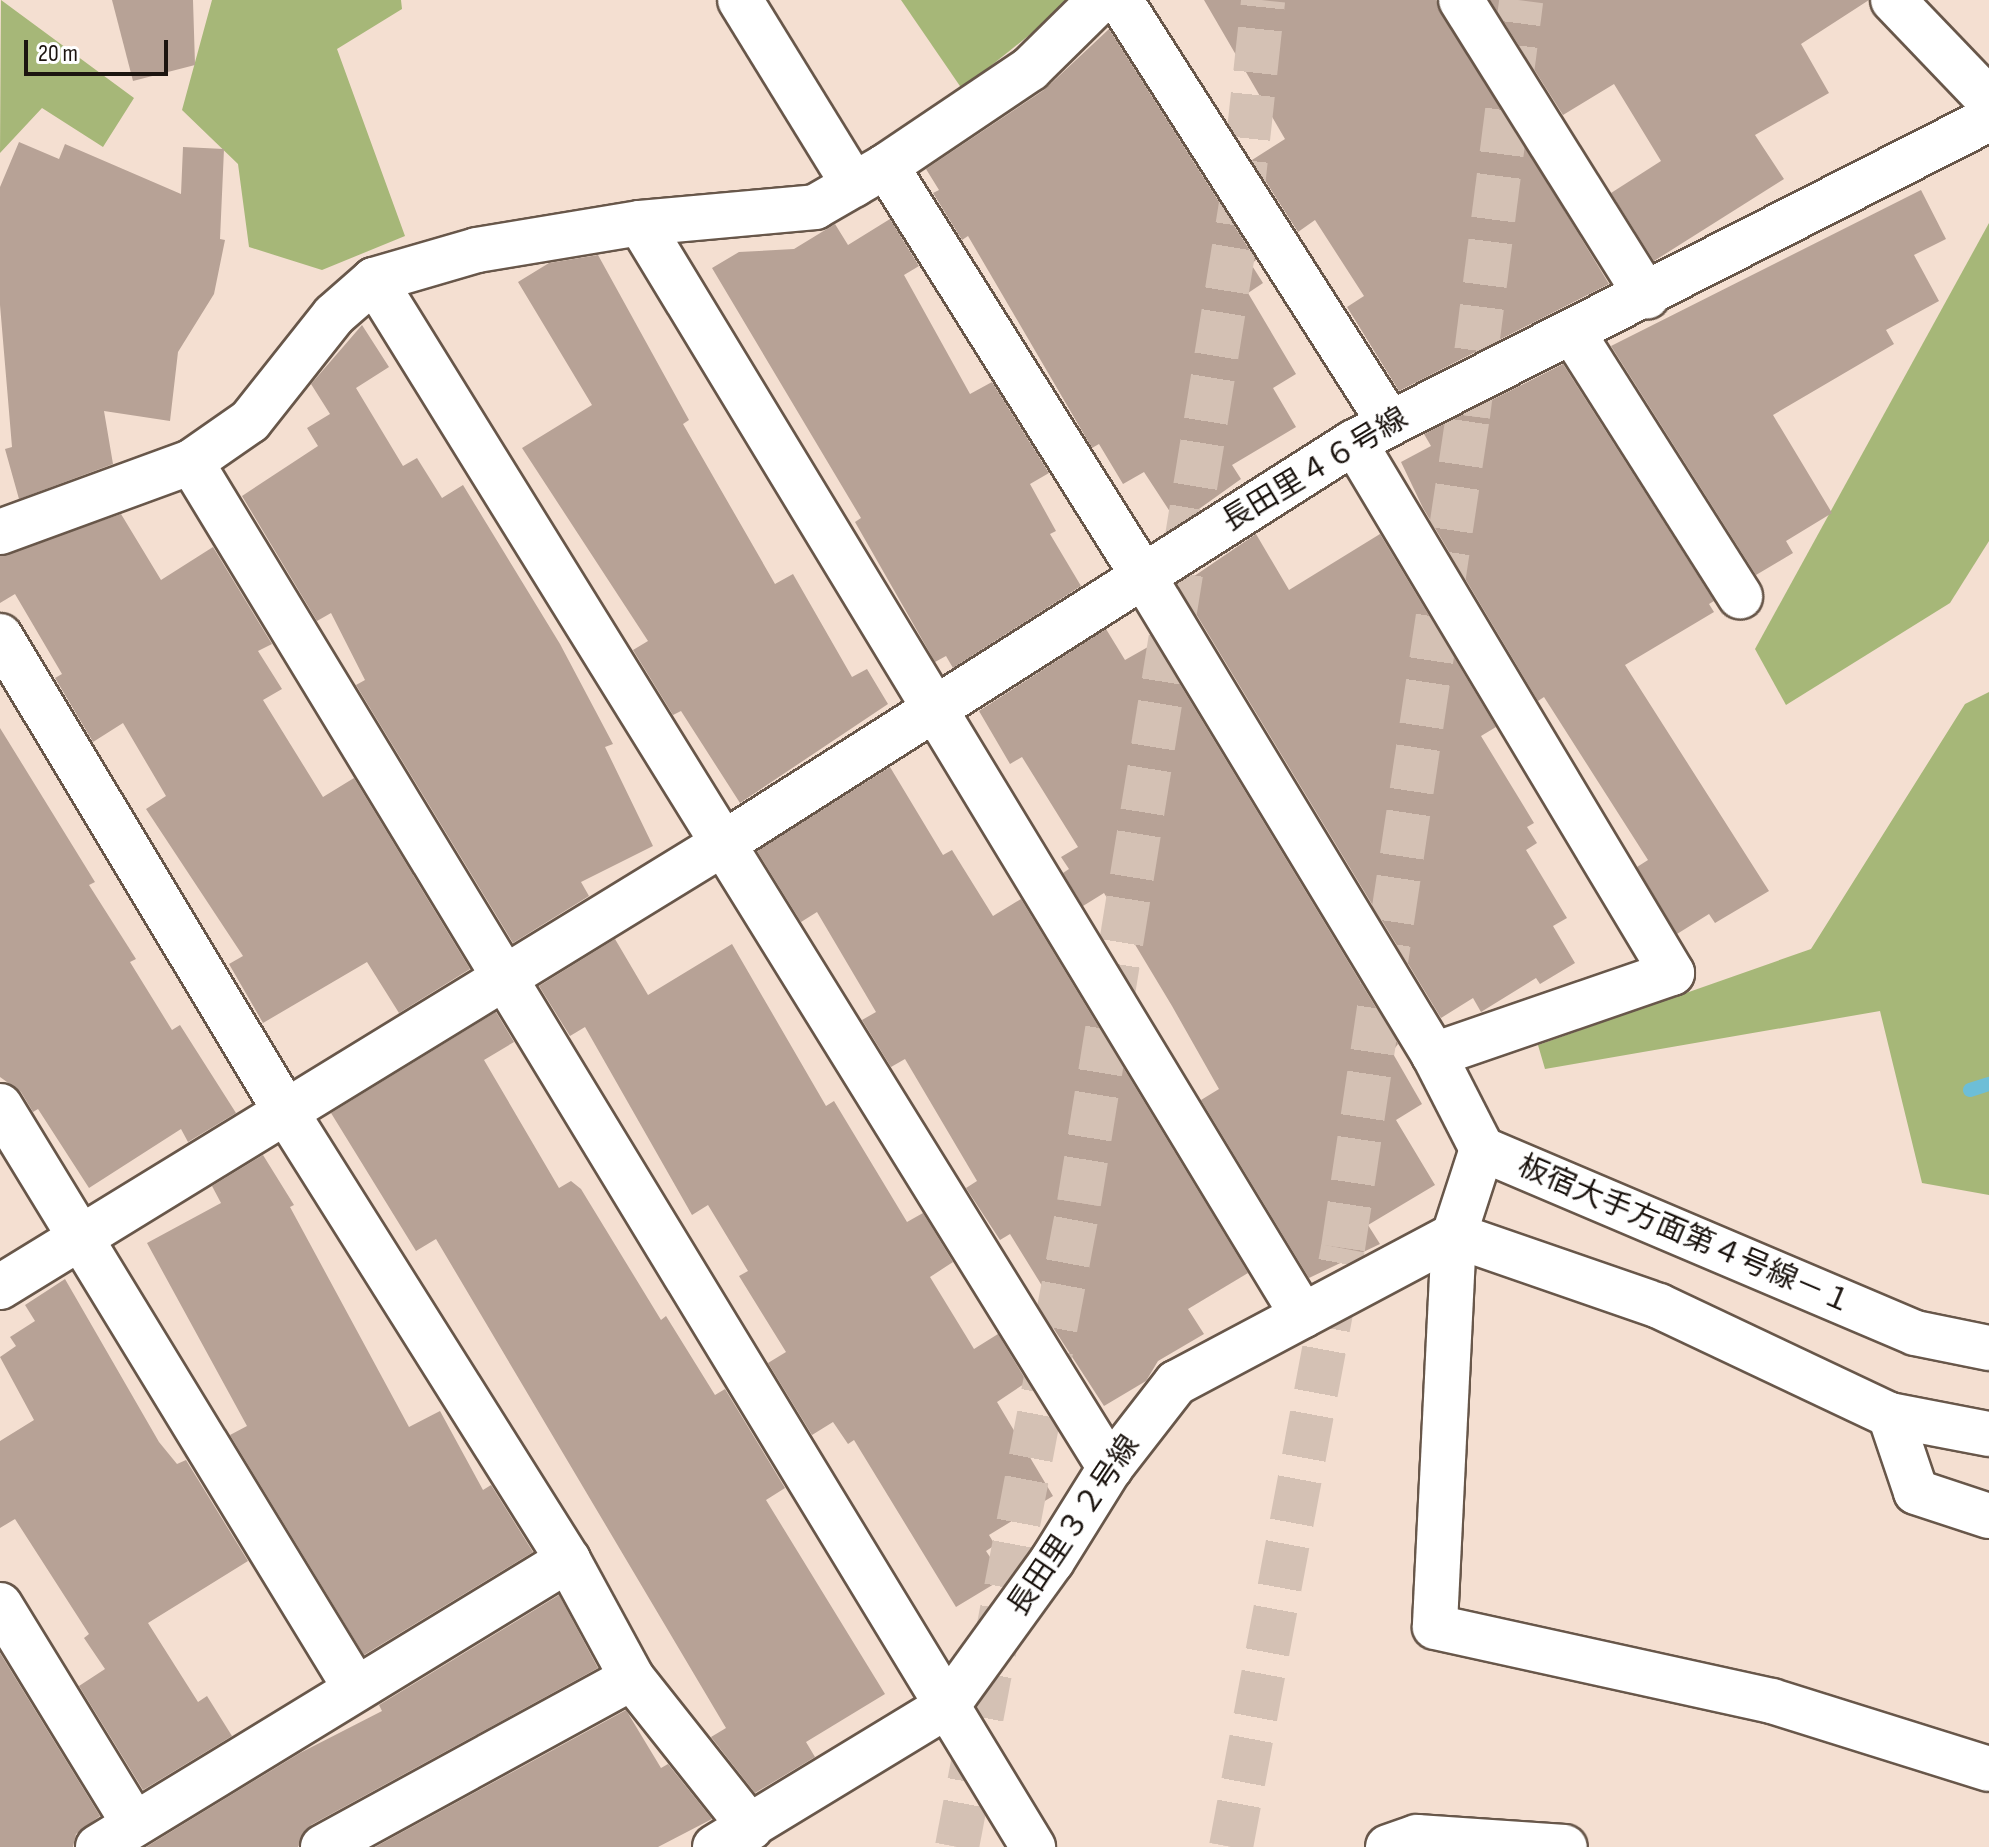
<!DOCTYPE html>
<html>
<head>
<meta charset="utf-8">
<style>
	body { margin:0 }
	#map { position:relative; width:1989px; height:1847px; overflow:hidden; background:#f4dfd1; font-family:"Sofia Sans Condensed","Noto Sans JP",sans-serif }
	div>[style] { position:absolute }
	[style*='--x'] { left:calc(var(--x)*1px); top:calc(var(--y)*1px); width:calc(var(--w)*1px); rotate:calc(var(--a)*1deg) }
	.forest>* { inset:0; background:#a6b778 }
	.stream>* { height:14px; margin:-7px; padding:0 7px; transform-origin:7px; border-radius:7px; background:#6dbed7 }
	.building>* { inset:0; background:#b7a296 }
	.highway-tunnel>* { height:44px; margin-top:-22px; transform-origin:0; background:repeating-linear-gradient(90deg,#d4c1b4 0 44px,transparent 0 66px) }
	.roads { filter:drop-shadow(2px 0 #68574a) drop-shadow(-2px 0 #68574a) drop-shadow(0 2px #68574a) drop-shadow(0 -2px #68574a) }
	.minor>* { height:44px; margin:-22px; padding:0 22px; transform-origin:22px; border-radius:22px; background:#fff }
	span { translate:-50% -50%; white-space:nowrap; text-align:center; line-height:1.15; -webkit-text-stroke:8px #fff; paint-order:stroke }
	.street-label { font-size:30px; color:#1c1510 }
	.scale { position:absolute; left:24px; top:40px; width:144px; height:36px; box-sizing:border-box; border:4px solid #1c1510; border-top:0; padding-left:10px; font-size:24px; line-height:28px; white-space:nowrap; color:#1c1510; -webkit-text-stroke:6px #fff; paint-order:stroke }
</style>
</head>
<body>
<div id="map">
	<div class="forest">
		<div style="clip-path:polygon(1px 0,134px 98px,103px 147px,42px 108px,0 153px)"></div>
		<div style="clip-path:polygon(212px 0,401px 0,402px 9px,337px 49px,405px 236px,322px 270px,249px 247px,238px 164px,182px 110px)"></div>
		<div style="clip-path:polygon(901px 0,1073px 0,962px 89px)"></div>
		<div style="clip-path:polygon(1989px 223px,1989px 541px,1950px 603px,1786px 705px,1755px 649px)"></div>
		<div style="clip-path:polygon(1989px 692px,1989px 1195px,1922px 1183px,1880px 1011px,1545px 1069px,1538px 1045px,1811px 949px,1965px 704px)"></div>
	</div>
	<div class="stream">
		<div style="--x:1970;--y:1090;--w:20;--a:-18"></div>
	</div>
	<div class="building">
		<div style="clip-path:polygon(112px 0,193px 0,195px 65px,133px 81px)"></div>
		<div style="clip-path:polygon(1204px 0,1436px 0,1609px 284px,1399px 391px,1347px 307px,1364px 296px,1315px 220px,1298px 232px,1252px 160px,1285px 139px)"></div>
		<div style="clip-path:polygon(1490px 0,1869px 0,1801px 44px,1829px 93px,1755px 135px,1784px 179px,1654px 261px,1611px 193px,1661px 161px,1614px 84px,1563px 115px)"></div>
		<div style="clip-path:polygon(1109px 29px,1256px 260px,1251px 264px,1263px 283px,1248px 293px,1296px 374px,1273px 388px,1296px 427px,1232px 465px,1241px 479px,1178px 524px,1144px 472px,1123px 484px,1099px 444px,1092px 448px,968px 236px,962px 240px,933px 193px,939px 190px,926px 169px,1044px 90px)"></div>
		<div style="clip-path:polygon(19px 142px,59px 159px,65px 144px,181px 194px,183px 147px,224px 149px,220px 239px,225px 240px,214px 294px,178px 352px,170px 421px,104px 411px,113px 464px,19px 499px,5px 449px,12px 447px,0 305px,0 187px)"></div>
		<div style="clip-path:polygon(1921px 190px,1946px 239px,1914px 255px,1939px 301px,1886px 330px,1894px 344px,1773px 415px,1832px 513px,1786px 541px,1793px 553px,1756px 575px,1611px 346px)"></div>
		<div style="clip-path:polygon(890px 219px,919px 266px,904px 275px,970px 394px,992px 382px,1049px 473px,1030px 484px,1056px 531px,1050px 534px,1081px 586px,953px 668px,946px 656px,935px 662px,855px 522px,861px 518px,712px 268px,739px 252px,794px 249px,835px 224px,848px 245px)"></div>
		<div style="clip-path:polygon(598px 255px,689px 420px,683px 424px,775px 584px,793px 574px,852px 677px,867px 669px,888px 704px,740px 803px,681px 711px,673px 715px,633px 650px,648px 641px,522px 448px,592px 405px,518px 282px,549px 263px)"></div>
		<div style="clip-path:polygon(362px 325px,389px 367px,356px 388px,403px 466px,417px 458px,442px 498px,463px 485px,560px 644px,613px 744px,605px 747px,653px 846px,581px 882px,589px 896px,513px 943px,356px 685px,365px 680px,331px 613px,317px 621px,242px 496px,318px 446px,307px 428px,330px 414px,311px 384px)"></div>
		<div style="clip-path:polygon(1563px 364px,1714px 601px,1709px 604px,1714px 612px,1625px 665px,1769px 891px,1715px 923px,1709px 914px,1677px 934px,1637px 867px,1648px 860px,1544px 697px,1538px 701px,1423px 508px,1401px 462px,1431px 446px,1424px 434px)"></div>
		<div style="clip-path:polygon(121px 514px,161px 580px,213px 547px,272px 644px,258px 651px,282px 689px,263px 700px,323px 797px,354px 778px,470px 969px,399px 1013px,367px 962px,263px 1023px,229px 964px,243px 956px,146px 809px,166px 796px,123px 723px,93px 742px,55px 678px,62px 674px,15px 594px,0 603px,0 556px)"></div>
		<div style="clip-path:polygon(1256px 534px,1289px 590px,1380px 534px,1496px 727px,1481px 736px,1534px 823px,1527px 827px,1537px 843px,1526px 850px,1567px 918px,1553px 926px,1575px 963px,1540px 984px,1536px 978px,1481px 1012px,1473px 998px,1441px 1018px,1187px 599px,1192px 596px,1184px 583px)"></div>
		<div style="clip-path:polygon(1106px 629px,1125px 660px,1155px 643px,1398px 1044px,1392px 1052px,1422px 1104px,1396px 1120px,1435px 1185px,1368px 1225px,1380px 1244px,1309px 1278px,1201px 1100px,1219px 1089px,1172px 1006px,1104px 893px,1083px 906px,1063px 873px,1069px 869px,1061px 857px,1078px 847px,1022px 757px,1010px 764px,979px 711px)"></div>
		<div style="clip-path:polygon(0 728px,95px 882px,89px 885px,136px 959px,130px 962px,172px 1030px,180px 1025px,236px 1113px,188px 1142px,181px 1129px,89px 1188px,38px 1109px,33px 1112px,21px 1092px,0 1077px)"></div>
		<div style="clip-path:polygon(890px 767px,943px 855px,952px 850px,993px 916px,1021px 899px,1248px 1273px,1188px 1309px,1204px 1334px,1158px 1361px,1146px 1381px,1104px 1406px,1041px 1309px,1052px 1302px,1010px 1234px,1000px 1240px,966px 1188px,977px 1181px,905px 1059px,891px 1067px,862px 1020px,876px 1012px,817px 912px,801px 922px,757px 851px)"></div>
		<div style="clip-path:polygon(615px 939px,648px 995px,732px 944px,826px 1106px,834px 1101px,907px 1222px,923px 1213px,953px 1262px,930px 1277px,974px 1349px,998px 1334px,1027px 1382px,997px 1402px,1053px 1496px,989px 1535px,995px 1545px,986px 1551px,1004px 1578px,956px 1607px,854px 1440px,848px 1444px,833px 1422px,812px 1435px,768px 1363px,786px 1352px,739px 1276px,748px 1271px,708px 1205px,692px 1215px,585px 1027px,570px 1036px,539px 986px)"></div>
		<div style="clip-path:polygon(496px 1012px,514px 1042px,484px 1060px,559px 1188px,571px 1181px,581px 1189px,661px 1320px,666px 1316px,715px 1395px,725px 1389px,785px 1488px,766px 1500px,885px 1694px,806px 1742px,815px 1757px,755px 1793px,711px 1737px,726px 1728px,436px 1239px,416px 1251px,331px 1113px)"></div>
		<div style="clip-path:polygon(263px 1155px,294px 1205px,290px 1207px,409px 1427px,440px 1411px,483px 1490px,491px 1485px,533px 1552px,364px 1655px,230px 1435px,247px 1426px,147px 1243px,221px 1203px,212px 1186px)"></div>
		<div style="clip-path:polygon(65px 1279px,159px 1442px,177px 1464px,186px 1460px,248px 1561px,148px 1623px,198px 1702px,207px 1696px,232px 1736px,143px 1790px,79px 1686px,105px 1669px,84px 1638px,89px 1634px,15px 1519px,0 1528px,0 1441px,34px 1420px,0 1357px,16px 1346px,10px 1337px,35px 1321px,25px 1305px)"></div>
		<div style="clip-path:polygon(559px 1595px,598px 1668px,311px 1825px,298px 1847px,146px 1847px,300px 1753px,382px 1711px,379px 1705px)"></div>
		<div style="clip-path:polygon(0 1653px,100px 1816px,76px 1834px,73px 1847px,0 1847px)"></div>
		<div style="clip-path:polygon(626px 1710px,661px 1768px,668px 1764px,712px 1819px,658px 1847px,375px 1847px)"></div>
	</div>
	<div class="highway-tunnel">
		<div style="--x:957;--y:1847;--w:655;--a:-79.27"></div>
		<div style="--x:1079;--y:1203;--w:1012;--a:-80.79"></div>
		<div style="--x:1241;--y:204;--w:205;--a:-83.8"></div>
		<div style="--x:1231;--y:1847;--w:609;--a:-79.41"></div>
		<div style="--x:1343;--y:1248;--w:841;--a:-81.46"></div>
		<div style="--x:1468;--y:416;--w:419;--a:-82.7"></div>
	</div>
	<div class="roads">
		<div class="minor">
			<div style="--x:740;--y:0;--w:217;--a:58.4"></div>
			<div style="--x:1120;--y:0;--w:500;--a:57.48"></div>
			<div style="--x:1461;--y:0;--w:350;--a:57.9"></div>
			<div style="--x:1893;--y:0;--w:139;--a:46.2"></div>
			<div style="--x:886;--y:166;--w:485;--a:57.9"></div>
			<div style="--x:1144;--y:577;--w:559;--a:58.76"></div>
			<div style="--x:1434;--y:1055;--w:106;--a:62.9"></div>
			<div style="--x:1482;--y:1149;--w:470;--a:23"></div>
			<div style="--x:1915;--y:1333;--w:76;--a:11.5"></div>
			<div style="--x:640;--y:223;--w:1278;--a:58.76"></div>
			<div style="--x:374;--y:280;--w:1398;--a:58.22"></div>
			<div style="--x:1573;--y:333;--w:312;--a:57.6"></div>
			<div style="--x:1354;--y:442;--w:619;--a:59.08"></div>
			<div style="--x:1672;--y:973;--w:252;--a:161"></div>
			<div style="--x:191;--y:462;--w:1621;--a:58.7"></div>
			<div style="--x:0;--y:532;--w:203;--a:-20.1"></div>
			<div style="--x:191;--y:462;--w:72;--a:-34.8"></div>
			<div style="--x:250;--y:421;--w:135;--a:-51.6"></div>
			<div style="--x:334;--y:315;--w:53;--a:-41.2"></div>
			<div style="--x:374;--y:280;--w:107;--a:-16.2"></div>
			<div style="--x:477;--y:250;--w:165;--a:-9.4"></div>
			<div style="--x:640;--y:223;--w:176;--a:-5.2"></div>
			<div style="--x:815;--y:207;--w:82;--a:-30"></div>
			<div style="--x:886;--y:166;--w:174;--a:-34"></div>
			<div style="--x:1030;--y:69;--w:98;--a:-44.6"></div>
			<div style="--x:0;--y:636;--w:555;--a:59"></div>
			<div style="--x:286;--y:1112;--w:529;--a:57.81"></div>
			<div style="--x:568;--y:1560;--w:134;--a:61.5"></div>
			<div style="--x:632;--y:1678;--w:191;--a:51.6"></div>
			<div style="--x:0;--y:1106;--w:679;--a:58.6"></div>
			<div style="--x:1482;--y:1149;--w:90;--a:108"></div>
			<div style="--x:1454;--y:1235;--w:392;--a:92.8"></div>
			<div style="--x:1435;--y:1627;--w:345;--a:12.4"></div>
			<div style="--x:1772;--y:1701;--w:227;--a:17.4"></div>
			<div style="--x:0;--y:1287;--w:846;--a:-31.51"></div>
			<div style="--x:721;--y:845;--w:750;--a:-32.48"></div>
			<div style="--x:1354;--y:442;--w:712;--a:-26.96"></div>
			<div style="--x:1890;--y:1415;--w:81;--a:71.3"></div>
			<div style="--x:1916;--y:1492;--w:77;--a:18.2"></div>
			<div style="--x:0;--y:1605;--w:257;--a:58.5"></div>
			<div style="--x:98;--y:1847;--w:551;--a:-31.41"></div>
			<div style="--x:323;--y:1847;--w:352;--a:-28.7"></div>
			<div style="--x:715;--y:1847;--w:271;--a:-31.3"></div>
			<div style="--x:947;--y:1706;--w:179;--a:-54.1"></div>
			<div style="--x:1052;--y:1561;--w:110;--a:-58.1"></div>
			<div style="--x:1110;--y:1468;--w:108;--a:-52.2"></div>
			<div style="--x:1176;--y:1383;--w:315;--a:-28"></div>
			<div style="--x:1454;--y:1235;--w:217;--a:19.1"></div>
			<div style="--x:1659;--y:1306;--w:255;--a:25.3"></div>
			<div style="--x:1890;--y:1415;--w:101;--a:10.9"></div>
			<div style="--x:1388;--y:1847;--w:31;--a:-19"></div>
			<div style="--x:1417;--y:1837;--w:148;--a:3.9"></div>
		</div>
	</div>
	<div class="street-label">
		<span style="left:1315px;top:470px;rotate:-31deg">長田里４６号線</span>
		<span style="left:1685px;top:1235px;rotate:23deg">板宿大手方面第４号線－１</span>
		<span style="left:1074px;top:1526px;rotate:-56deg">長田里３２号線</span>
	</div>
	<div class="scale">20 m</div>
</div>
</body>
</html>
